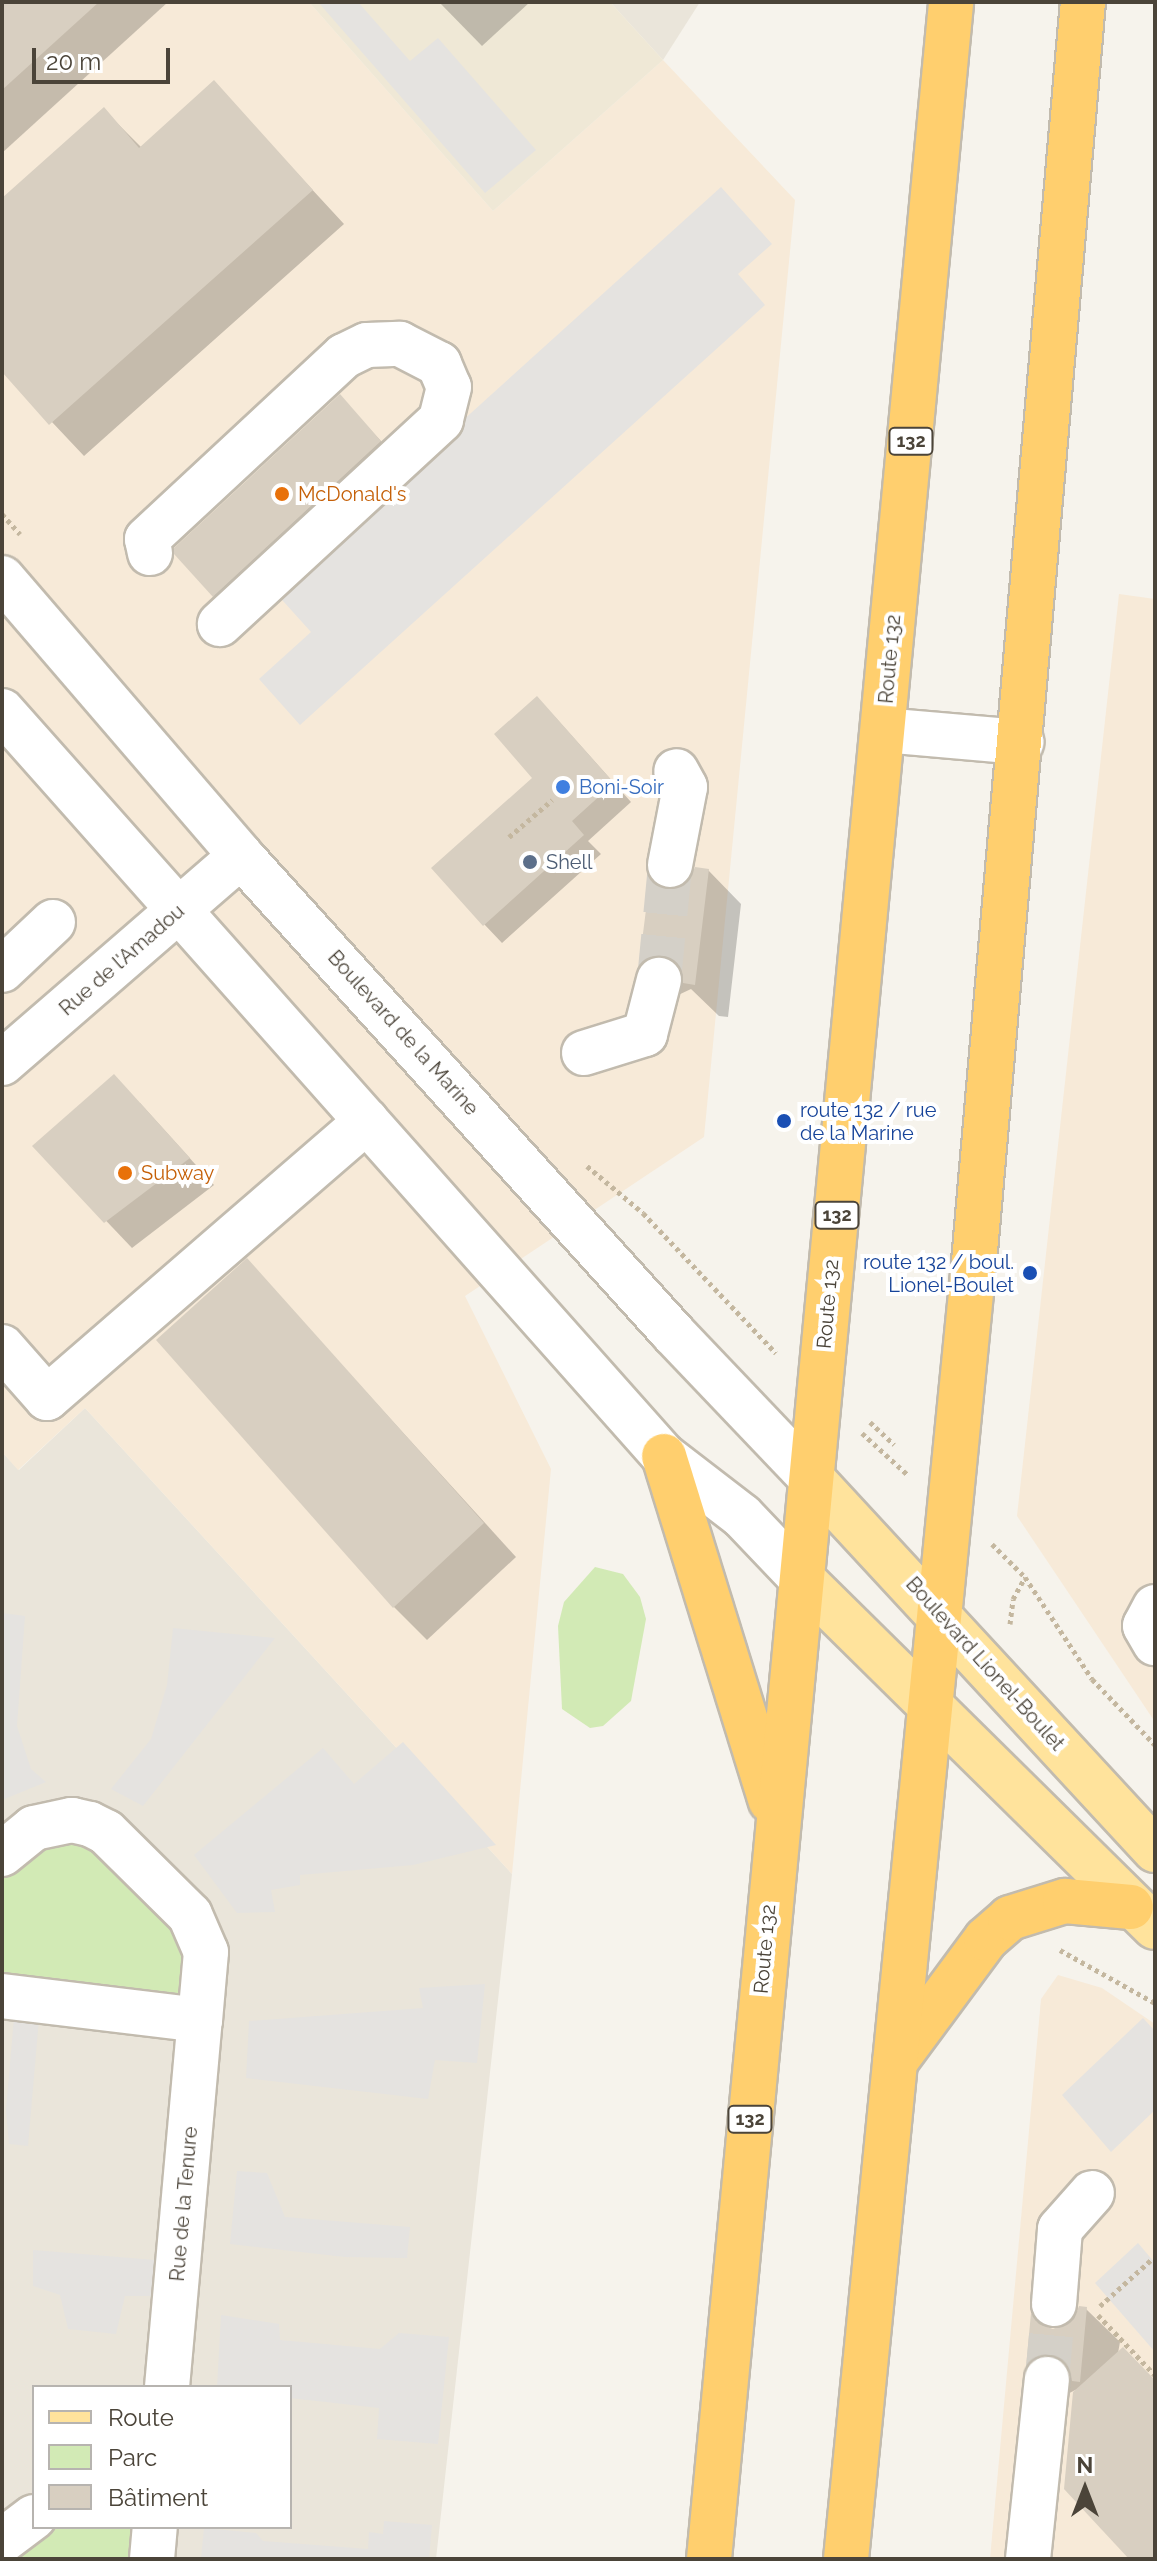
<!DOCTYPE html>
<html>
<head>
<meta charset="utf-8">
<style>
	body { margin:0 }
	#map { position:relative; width:1157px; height:2561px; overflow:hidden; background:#f6f3ec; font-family:Raleway,sans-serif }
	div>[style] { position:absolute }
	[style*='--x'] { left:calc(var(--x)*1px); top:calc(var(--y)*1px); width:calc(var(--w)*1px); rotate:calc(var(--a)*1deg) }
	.residential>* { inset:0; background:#eae5da }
	.commercial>* { inset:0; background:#f7ead8 }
	.education>* { inset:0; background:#efe8d6 }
	.green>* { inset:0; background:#d2eab5 }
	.parking>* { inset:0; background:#e5e3e0 }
	.shadow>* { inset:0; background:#0003 }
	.building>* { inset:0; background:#d8cfc1 }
	.minor-tunnel>* { height:44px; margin-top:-22px; transform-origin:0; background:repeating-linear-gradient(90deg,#d4d0c8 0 44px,transparent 0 66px) }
	.path>* { height:5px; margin-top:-2.5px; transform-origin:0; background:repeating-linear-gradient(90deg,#c4b79f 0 4px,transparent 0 8px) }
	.roads { filter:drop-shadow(2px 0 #c2bbae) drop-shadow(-2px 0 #c2bbae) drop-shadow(0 2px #c2bbae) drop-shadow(0 -2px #c2bbae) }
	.minor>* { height:44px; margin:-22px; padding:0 22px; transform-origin:22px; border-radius:22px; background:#fff }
	.major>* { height:44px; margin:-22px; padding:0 22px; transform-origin:22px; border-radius:22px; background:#ffe39c }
	.highway>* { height:44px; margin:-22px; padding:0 22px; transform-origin:22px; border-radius:22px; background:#ffcf6e }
	.dots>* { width:22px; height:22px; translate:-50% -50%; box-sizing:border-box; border:4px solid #fff; border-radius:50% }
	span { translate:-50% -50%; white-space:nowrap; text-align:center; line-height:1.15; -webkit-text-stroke:8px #fff; paint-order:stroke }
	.shield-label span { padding:2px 6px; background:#fff; border:2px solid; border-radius:6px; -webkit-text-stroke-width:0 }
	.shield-label { font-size:18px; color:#4b4439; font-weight:700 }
	.food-label { font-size:20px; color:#c56008 }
	.left { translate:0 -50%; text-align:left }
	.street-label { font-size:20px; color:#4b4439 }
	.shop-label { font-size:20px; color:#366cbe }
	.service-label { font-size:20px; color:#4e5e75 }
	.transit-label { font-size:20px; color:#164399 }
	.right { translate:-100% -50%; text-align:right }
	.frame { position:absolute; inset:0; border:4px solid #4b4439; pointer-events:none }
	.legend { position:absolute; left:32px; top:2385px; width:260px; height:144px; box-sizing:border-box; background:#fff; border:2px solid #b7b4b0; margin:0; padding:10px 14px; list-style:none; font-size:24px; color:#4b4439 }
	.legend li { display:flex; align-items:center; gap:16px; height:40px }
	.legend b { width:40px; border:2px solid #b7b4b0 }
	.north { position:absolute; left:1045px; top:2449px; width:80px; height:80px; -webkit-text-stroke:6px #fff; paint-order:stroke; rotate:0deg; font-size:22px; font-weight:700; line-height:32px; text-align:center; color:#4b4439 }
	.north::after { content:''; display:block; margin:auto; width:28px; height:36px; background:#4b4439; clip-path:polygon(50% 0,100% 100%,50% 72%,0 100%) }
	.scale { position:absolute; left:32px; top:48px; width:138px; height:36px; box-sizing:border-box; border:4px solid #4b4439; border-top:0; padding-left:10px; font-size:24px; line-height:28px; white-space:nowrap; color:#4b4439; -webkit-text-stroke:6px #fff; paint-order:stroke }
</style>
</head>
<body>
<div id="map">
	<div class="residential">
		<div style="clip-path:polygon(610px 2px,700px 2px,663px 60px)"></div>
		<div style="clip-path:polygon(85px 1408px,512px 1874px,436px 2559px,152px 2559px,155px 2527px,290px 2527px,290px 2387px,34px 2387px,34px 2517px,2px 2541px,2px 1452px,19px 1470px)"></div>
	</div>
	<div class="commercial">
		<div style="clip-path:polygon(2px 2px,309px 2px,493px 211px,663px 60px,795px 200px,704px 1137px,465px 1296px,551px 1469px,512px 1874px,85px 1408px,18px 1470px,2px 1452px)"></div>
		<div style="clip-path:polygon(1119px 594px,1155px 599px,1155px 1722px,1017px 1516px)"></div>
		<div style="clip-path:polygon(1058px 1975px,1102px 1988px,1155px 2024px,1155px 2559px,990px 2559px,1041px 1999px)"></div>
	</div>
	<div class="education">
		<div style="clip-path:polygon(309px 2px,610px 2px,663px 60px,493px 211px)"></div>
	</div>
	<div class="green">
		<div style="clip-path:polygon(595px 1567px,623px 1574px,640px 1597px,646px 1619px,631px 1701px,603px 1726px,590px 1728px,562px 1709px,558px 1626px,564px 1602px)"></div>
		<div style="clip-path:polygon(52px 1822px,190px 1915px,200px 2020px,2px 1996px,2px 1854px)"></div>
		<div style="clip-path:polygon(34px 2527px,155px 2527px,152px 2559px,2px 2559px)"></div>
	</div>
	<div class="parking">
		<div style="clip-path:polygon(318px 2px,358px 2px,410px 61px,438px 38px,536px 150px,485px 193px)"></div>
		<div style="clip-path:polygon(721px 187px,772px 244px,738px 274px,765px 305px,300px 725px,259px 679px,311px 632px,274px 591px)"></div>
		<div style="clip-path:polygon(2px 1613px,25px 1616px,17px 1726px,31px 1769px,46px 1782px,2px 1800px)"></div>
		<div style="clip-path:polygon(173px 1628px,275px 1638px,143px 1806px,111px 1789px,151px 1739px,167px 1685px)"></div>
		<div style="clip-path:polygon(403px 1742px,496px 1845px,413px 1865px,300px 1875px,300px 1885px,271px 1890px,275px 1912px,237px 1913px,194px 1855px,323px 1748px,354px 1784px)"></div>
		<div style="clip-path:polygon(485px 1984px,477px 2063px,435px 2060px,428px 2099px,246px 2078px,249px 2021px,423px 2008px,419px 1988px)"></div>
		<div style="clip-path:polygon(14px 2017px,39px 2019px,28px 2146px,9px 2144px,6px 2110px)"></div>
		<div style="clip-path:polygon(1143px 2018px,1155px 2031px,1155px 2110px,1111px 2152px,1062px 2095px)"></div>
		<div style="clip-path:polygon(237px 2171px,267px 2173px,285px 2217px,410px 2227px,407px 2258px,345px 2257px,230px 2244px)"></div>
		<div style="clip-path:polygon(1138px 2243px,1155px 2263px,1155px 2352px,1095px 2283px)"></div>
		<div style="clip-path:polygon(33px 2250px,155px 2260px,152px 2296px,125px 2296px,116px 2334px,68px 2329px,60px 2295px,33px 2286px)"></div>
		<div style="clip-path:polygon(221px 2315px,279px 2324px,280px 2340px,380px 2349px,399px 2333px,449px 2337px,438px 2444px,377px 2439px,379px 2408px,290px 2398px,290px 2387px,217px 2387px)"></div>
		<div style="clip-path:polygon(384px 2521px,432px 2525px,429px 2559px,201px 2559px,204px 2528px,256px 2533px,263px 2541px,368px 2549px,369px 2532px,383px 2534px)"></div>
	</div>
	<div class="shadow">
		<div style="clip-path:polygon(2px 2px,168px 2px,2px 153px)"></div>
		<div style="clip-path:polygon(439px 2px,530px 2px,482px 46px)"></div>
		<div style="clip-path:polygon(214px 83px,344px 224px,84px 456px,2px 369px,2px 201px,104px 110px,142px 148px)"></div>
		<div style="clip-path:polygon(340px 397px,406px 468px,240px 622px,214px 595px)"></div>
		<div style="clip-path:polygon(555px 717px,631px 802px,588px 841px,601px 854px,502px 943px,484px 924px)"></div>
		<div style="clip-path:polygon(708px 870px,741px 904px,728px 1017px,719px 1016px,691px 989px,674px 997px,641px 965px,651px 882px,664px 891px,678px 891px)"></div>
		<div style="clip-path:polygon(140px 1103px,214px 1185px,132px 1248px,35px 1146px)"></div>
		<div style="clip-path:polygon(247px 1261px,516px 1557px,427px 1640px,394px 1607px)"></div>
		<div style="clip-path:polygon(1086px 2309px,1120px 2342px,1118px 2353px,1155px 2382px,1155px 2559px,1132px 2559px,1081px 2387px,1060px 2398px,1028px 2366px,1033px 2318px,1053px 2331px)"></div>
	</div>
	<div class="building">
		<div style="clip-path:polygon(2px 2px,99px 2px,2px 90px)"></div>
		<div style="clip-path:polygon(214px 80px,313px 190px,49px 425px,2px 372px,2px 198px,104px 107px,139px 148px)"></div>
		<div style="clip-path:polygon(340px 394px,381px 441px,213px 597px,174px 554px,174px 548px)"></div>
		<div style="clip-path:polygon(537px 696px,614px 783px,572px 821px,584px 835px,483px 926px,431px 868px,532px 778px,494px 734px)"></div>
		<div style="clip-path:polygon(695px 867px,709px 869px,695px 985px,683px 983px,677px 963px,666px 956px,652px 956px,639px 965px,650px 878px,665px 889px,677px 889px,689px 881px)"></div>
		<div style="clip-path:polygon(114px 1074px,190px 1158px,104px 1223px,32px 1146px)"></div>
		<div style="clip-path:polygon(247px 1258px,484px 1523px,393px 1608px,156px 1340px)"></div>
		<div style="clip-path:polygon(1079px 2306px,1087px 2307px,1080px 2382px,1072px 2381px,1069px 2368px,1050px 2354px,1036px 2357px,1026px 2367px,1031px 2313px,1039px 2324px,1053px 2329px,1074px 2319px)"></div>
		<div style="clip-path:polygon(1123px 2347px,1155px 2380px,1155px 2559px,1129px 2559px,1064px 2489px,1073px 2392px)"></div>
	</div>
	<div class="minor-tunnel">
		<div style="--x:659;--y:980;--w:116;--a:-84.5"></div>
		<div style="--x:1047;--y:2379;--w:75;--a:-84.7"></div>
	</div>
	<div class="path">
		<div style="--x:2;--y:514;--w:27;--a:48"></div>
		<div style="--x:509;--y:837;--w:57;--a:-40.7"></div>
		<div style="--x:587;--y:1166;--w:73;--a:40"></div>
		<div style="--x:643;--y:1213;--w:193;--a:46.5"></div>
		<div style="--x:870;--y:1422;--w:33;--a:43"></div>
		<div style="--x:862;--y:1433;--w:62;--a:42.4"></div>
		<div style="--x:992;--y:1544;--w:47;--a:45"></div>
		<div style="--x:1025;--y:1577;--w:122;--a:56.7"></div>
		<div style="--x:1092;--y:1679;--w:91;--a:46.3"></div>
		<div style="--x:1010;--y:1624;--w:25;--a:-83"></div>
		<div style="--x:1013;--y:1599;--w:25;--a:-61"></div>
		<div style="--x:1060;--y:1950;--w:109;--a:29.2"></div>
		<div style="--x:1100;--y:2306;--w:70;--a:-42.1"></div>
		<div style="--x:1098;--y:2315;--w:83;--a:46.5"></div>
		<div style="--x:1129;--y:2558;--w:1;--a:90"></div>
	</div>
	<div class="roads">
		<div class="minor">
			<div style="--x:150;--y:553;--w:14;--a:-102"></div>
			<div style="--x:147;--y:539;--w:269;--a:-42.9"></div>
			<div style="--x:344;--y:356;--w:25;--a:-26"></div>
			<div style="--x:367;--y:345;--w:33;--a:-2"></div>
			<div style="--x:400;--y:344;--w:44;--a:27.1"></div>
			<div style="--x:439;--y:364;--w:25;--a:67"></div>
			<div style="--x:449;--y:387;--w:34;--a:104"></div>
			<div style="--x:441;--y:420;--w:301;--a:137.3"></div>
			<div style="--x:2;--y:578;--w:367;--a:49.3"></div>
			<div style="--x:241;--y:856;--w:644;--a:47.83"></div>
			<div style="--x:673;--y:1333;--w:203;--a:46.4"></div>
			<div style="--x:2;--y:711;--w:997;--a:48.38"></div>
			<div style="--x:664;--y:1456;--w:98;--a:37.6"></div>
			<div style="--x:742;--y:1516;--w:88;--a:46.4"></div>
			<div style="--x:883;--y:730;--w:139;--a:5"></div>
			<div style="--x:670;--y:865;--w:79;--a:-79.1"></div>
			<div style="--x:685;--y:787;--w:18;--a:-119"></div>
			<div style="--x:2;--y:970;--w:70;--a:-43.3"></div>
			<div style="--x:584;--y:1053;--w:64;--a:-17.3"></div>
			<div style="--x:645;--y:1034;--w:56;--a:-75.5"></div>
			<div style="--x:2;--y:1063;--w:316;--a:-40.9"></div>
			<div style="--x:2;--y:1347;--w:68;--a:48.6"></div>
			<div style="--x:47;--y:1398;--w:423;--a:-40.9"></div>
			<div style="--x:1155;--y:1607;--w:21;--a:118"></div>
			<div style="--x:1145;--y:1626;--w:20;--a:60"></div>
			<div style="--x:2;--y:1854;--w:41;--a:-39.1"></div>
			<div style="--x:34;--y:1828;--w:39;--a:-12"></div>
			<div style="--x:72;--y:1820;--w:18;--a:13"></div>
			<div style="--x:90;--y:1824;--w:18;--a:27"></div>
			<div style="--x:106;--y:1832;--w:118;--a:44.7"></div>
			<div style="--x:190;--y:1915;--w:40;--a:66.6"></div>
			<div style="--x:206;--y:1952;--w:68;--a:95"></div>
			<div style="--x:200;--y:2020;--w:199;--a:-173.1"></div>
			<div style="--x:1054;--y:2304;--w:75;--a:-85.4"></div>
			<div style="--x:1060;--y:2229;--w:48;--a:-48.4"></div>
			<div style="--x:167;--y:2387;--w:368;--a:-84.9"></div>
			<div style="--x:2;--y:2541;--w:40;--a:-37"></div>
			<div style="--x:152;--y:2559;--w:32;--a:-85"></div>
			<div style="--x:1028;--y:2559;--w:181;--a:-84"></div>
		</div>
		<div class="major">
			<div style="--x:813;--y:1480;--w:504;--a:47.25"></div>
			<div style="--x:803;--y:1580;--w:494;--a:44.6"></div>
		</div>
		<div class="highway">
			<div style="--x:664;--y:1456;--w:361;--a:72.8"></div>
			<div style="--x:895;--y:2062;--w:153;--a:-53.5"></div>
			<div style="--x:986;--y:1939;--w:32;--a:-41"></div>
			<div style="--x:1010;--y:1918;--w:58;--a:-17.2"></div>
			<div style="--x:1065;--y:1901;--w:66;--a:5.2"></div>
			<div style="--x:709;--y:2559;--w:2568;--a:-84.59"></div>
			<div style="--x:846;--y:2559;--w:1291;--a:-84.36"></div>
			<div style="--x:973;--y:1274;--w:1277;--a:-85.06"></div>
		</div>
	</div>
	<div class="dots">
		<div style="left:282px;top:494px;background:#e8710a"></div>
		<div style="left:563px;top:787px;background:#3f7fe0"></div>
		<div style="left:530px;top:862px;background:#5c6f8a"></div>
		<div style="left:784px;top:1121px;background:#1a4fb4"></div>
		<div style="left:125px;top:1173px;background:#e8710a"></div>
		<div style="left:1030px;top:1273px;background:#1a4fb4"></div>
	</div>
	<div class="shield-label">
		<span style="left:911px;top:441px">132</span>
		<span style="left:837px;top:1215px">132</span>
		<span style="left:750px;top:2119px">132</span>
	</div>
	<div class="food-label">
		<span class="left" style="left:298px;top:494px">McDonald's</span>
		<span class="left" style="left:141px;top:1173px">Subway</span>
	</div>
	<div class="street-label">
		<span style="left:890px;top:659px;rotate:-85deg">Route 132</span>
		<span style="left:122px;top:960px;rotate:-41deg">Rue de l'Amadou</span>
		<span style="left:403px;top:1033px;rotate:48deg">Boulevard de la Marine</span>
		<span style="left:828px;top:1304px;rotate:-85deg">Route 132</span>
		<span style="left:985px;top:1664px;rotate:48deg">Boulevard Lionel-Boulet</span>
		<span style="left:765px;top:1949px;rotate:-85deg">Route 132</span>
		<span style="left:184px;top:2204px;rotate:-85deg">Rue de la Tenure</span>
	</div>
	<div class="shop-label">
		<span class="left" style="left:579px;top:787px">Boni-Soir</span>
	</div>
	<div class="service-label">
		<span class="left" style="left:546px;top:862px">Shell</span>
	</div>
	<div class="transit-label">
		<span class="left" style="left:800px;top:1122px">route 132 / rue<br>de la Marine</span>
		<span class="right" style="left:1014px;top:1274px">route 132 / boul.<br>Lionel-Boulet</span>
	</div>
	<div class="frame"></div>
	<ul class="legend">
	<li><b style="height:10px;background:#ffe39c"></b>Route</li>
	<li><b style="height:22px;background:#d2eab5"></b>Parc</li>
	<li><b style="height:22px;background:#d8cfc1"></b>Bâtiment</li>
	</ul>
	<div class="north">N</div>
	<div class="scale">20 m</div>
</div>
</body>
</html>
